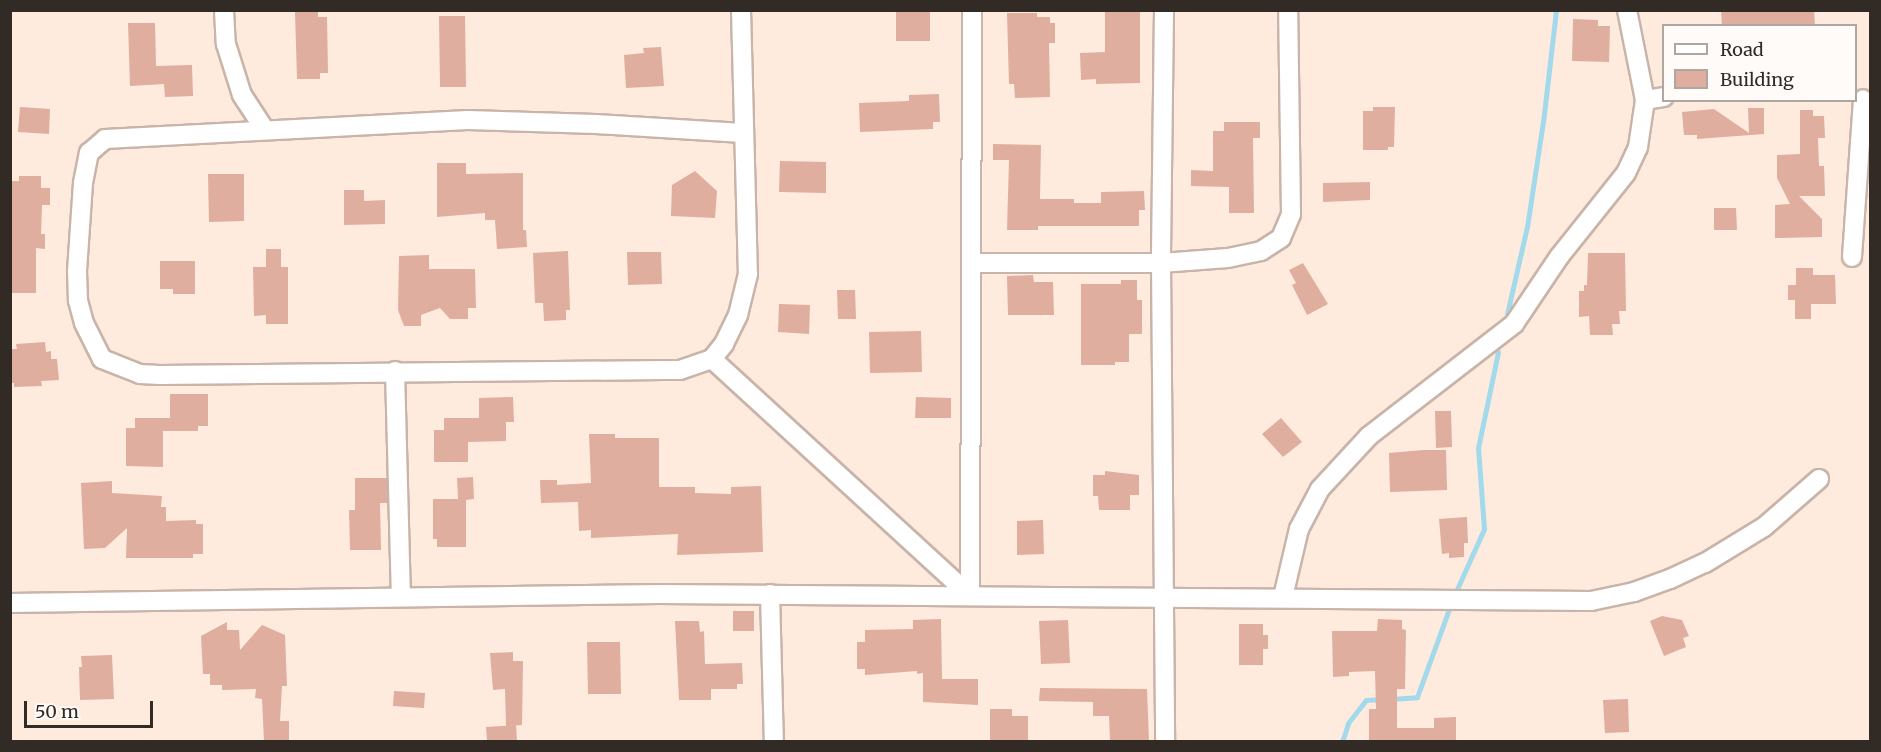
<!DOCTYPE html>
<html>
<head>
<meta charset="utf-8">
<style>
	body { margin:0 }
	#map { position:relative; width:1881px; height:752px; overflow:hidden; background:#ffeade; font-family:Merriweather,serif }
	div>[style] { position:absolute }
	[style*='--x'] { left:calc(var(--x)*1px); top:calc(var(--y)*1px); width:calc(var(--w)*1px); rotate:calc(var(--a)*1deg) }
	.stream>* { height:5px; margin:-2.5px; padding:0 2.5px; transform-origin:2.5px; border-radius:2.5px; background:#a2daec }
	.building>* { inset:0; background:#dfae9e }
	.roads { filter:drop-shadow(2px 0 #c8b4a9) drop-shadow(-2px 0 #c8b4a9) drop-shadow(0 2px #c8b4a9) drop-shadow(0 -2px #c8b4a9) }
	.minor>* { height:18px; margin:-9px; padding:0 9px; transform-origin:9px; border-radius:9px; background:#fff }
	span { translate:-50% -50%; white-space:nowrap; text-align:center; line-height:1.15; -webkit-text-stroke:4.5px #fffbf8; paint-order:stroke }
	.frame { position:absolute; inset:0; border:12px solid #312a25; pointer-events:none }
	.legend { position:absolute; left:1662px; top:24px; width:195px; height:78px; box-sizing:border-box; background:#fffbf8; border:2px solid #ada7a4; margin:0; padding:8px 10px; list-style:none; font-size:18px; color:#312a25 }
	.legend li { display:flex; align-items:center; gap:12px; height:30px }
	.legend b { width:30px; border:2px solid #ada7a4 }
	.scale { position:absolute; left:24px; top:701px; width:129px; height:27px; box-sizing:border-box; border:3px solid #312a25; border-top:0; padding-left:8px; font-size:18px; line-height:21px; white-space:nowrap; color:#312a25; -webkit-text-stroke:4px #fffbf8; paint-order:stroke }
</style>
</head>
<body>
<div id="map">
	<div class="stream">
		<div style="--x:1507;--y:314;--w:89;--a:-77.1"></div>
		<div style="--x:1527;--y:227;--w:114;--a:-81.4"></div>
		<div style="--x:1544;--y:114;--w:105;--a:-83.4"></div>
		<div style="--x:1391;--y:699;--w:26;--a:-4"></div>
		<div style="--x:1417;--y:697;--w:105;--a:-70"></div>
		<div style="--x:1453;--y:598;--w:76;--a:-65.8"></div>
		<div style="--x:1484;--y:529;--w:81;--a:-94.2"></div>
		<div style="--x:1478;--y:448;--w:98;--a:-78.2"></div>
		<div style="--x:1342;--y:742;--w:20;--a:-72"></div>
		<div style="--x:1348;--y:723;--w:29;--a:-52"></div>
		<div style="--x:1366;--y:700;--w:16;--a:-4"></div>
	</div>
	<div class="building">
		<div style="clip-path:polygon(896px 10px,930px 10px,930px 41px,896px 41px)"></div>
		<div style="clip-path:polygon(1105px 10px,1140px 10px,1140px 83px,1096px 84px,1096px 79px,1081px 80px,1080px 53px,1105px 52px)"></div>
		<div style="clip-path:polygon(1721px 10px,1814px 10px,1815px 26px,1722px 26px)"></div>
		<div style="clip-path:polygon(318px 11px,318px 17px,327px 17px,328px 73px,320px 73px,320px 79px,297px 79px,295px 12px)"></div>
		<div style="clip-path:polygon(1007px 13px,1037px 13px,1037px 17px,1050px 17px,1050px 23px,1055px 23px,1055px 43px,1049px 43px,1050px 97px,1015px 98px,1014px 84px,1009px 84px)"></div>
		<div style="clip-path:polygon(439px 16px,465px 16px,466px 87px,440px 87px)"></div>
		<div style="clip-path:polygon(1573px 19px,1598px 20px,1598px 26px,1610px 26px,1609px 62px,1572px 61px)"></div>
		<div style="clip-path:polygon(128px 23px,155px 23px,156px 66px,192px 65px,193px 96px,165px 97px,164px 84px,130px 86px)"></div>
		<div style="clip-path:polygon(661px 47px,664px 86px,626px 88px,624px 55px,644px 53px,643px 48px)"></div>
		<div style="clip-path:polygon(939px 94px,940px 122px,933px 122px,933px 129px,860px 132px,859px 103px,909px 101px,909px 95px)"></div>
		<div style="clip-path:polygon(20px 107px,50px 109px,49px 134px,18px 132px)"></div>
		<div style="clip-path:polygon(1373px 107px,1395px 107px,1394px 147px,1388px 147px,1388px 150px,1363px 150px,1363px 111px,1373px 111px)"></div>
		<div style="clip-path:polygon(1748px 108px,1764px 108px,1764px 134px,1697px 139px,1697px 135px,1684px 135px,1682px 112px,1714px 109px,1749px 133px)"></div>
		<div style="clip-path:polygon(1800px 110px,1813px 110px,1813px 116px,1824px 116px,1825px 138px,1818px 138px,1819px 166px,1824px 166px,1825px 196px,1799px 196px,1822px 219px,1822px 237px,1775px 238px,1775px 205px,1790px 204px,1777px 178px,1777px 155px,1800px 154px)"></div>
		<div style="clip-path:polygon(1224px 122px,1260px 122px,1260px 138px,1253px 138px,1254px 213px,1229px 213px,1229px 187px,1191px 186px,1191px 170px,1213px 171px,1213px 131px,1224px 131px)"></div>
		<div style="clip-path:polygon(993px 144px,1041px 145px,1040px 199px,1074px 199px,1074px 203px,1101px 203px,1101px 192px,1144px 191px,1145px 210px,1139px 210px,1139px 226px,1038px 226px,1038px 230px,1007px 230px,1009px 160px,993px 160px)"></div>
		<div style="clip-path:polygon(780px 161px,826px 162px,826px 193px,779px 192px)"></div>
		<div style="clip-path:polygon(437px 163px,466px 163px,466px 174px,523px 173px,523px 230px,526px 230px,527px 247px,497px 249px,495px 220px,485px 220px,485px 213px,437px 217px)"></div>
		<div style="clip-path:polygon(695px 171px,717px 191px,715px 218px,671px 216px,672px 185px)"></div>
		<div style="clip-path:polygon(208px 174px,244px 174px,244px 221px,209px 222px)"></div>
		<div style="clip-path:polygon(19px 176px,41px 176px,41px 188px,50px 188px,50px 205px,42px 205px,41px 234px,45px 234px,45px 249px,36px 248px,36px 293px,10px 293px,10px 181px,19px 181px)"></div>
		<div style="clip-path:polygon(1370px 182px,1370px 200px,1323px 202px,1323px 183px)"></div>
		<div style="clip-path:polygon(344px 190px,364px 190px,364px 201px,385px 200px,385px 224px,344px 225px)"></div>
		<div style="clip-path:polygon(1714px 208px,1736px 208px,1737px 230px,1714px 230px)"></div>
		<div style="clip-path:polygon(266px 249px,281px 249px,281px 267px,288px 267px,288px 324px,266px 324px,266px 315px,254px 316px,253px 267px,266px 267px)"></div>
		<div style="clip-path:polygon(568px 251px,570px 310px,566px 310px,566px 320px,544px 321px,543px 303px,535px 303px,533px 253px)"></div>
		<div style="clip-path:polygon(627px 252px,661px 252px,662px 284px,628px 285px)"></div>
		<div style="clip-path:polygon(1588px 253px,1625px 253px,1626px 311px,1619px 311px,1620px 324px,1612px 324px,1613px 335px,1590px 335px,1589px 316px,1579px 317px,1579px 291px,1584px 291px,1584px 285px,1587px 285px)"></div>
		<div style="clip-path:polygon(429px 255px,429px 269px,475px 269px,476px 308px,468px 308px,468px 319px,450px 319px,440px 308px,421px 315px,421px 326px,404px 326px,398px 310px,399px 256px)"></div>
		<div style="clip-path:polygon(160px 261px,195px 261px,195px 294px,173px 294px,173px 289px,160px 289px)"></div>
		<div style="clip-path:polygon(1303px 263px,1328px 304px,1307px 315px,1292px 285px,1296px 283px,1289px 270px)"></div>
		<div style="clip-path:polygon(1796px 268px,1813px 268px,1813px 275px,1835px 275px,1836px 304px,1811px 304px,1811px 319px,1795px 319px,1795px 300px,1788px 300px,1788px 285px,1796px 285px)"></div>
		<div style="clip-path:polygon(1033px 275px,1034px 282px,1053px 282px,1054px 315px,1008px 315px,1007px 276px)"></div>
		<div style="clip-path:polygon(1121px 280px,1137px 280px,1137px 300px,1142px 300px,1142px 334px,1129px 334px,1129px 362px,1115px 362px,1115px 365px,1081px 365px,1081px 284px,1121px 284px)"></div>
		<div style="clip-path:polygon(837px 290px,855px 290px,856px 319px,838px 319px)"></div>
		<div style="clip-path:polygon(779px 304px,810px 305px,809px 334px,778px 332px)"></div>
		<div style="clip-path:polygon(921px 331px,922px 372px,870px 373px,869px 332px)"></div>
		<div style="clip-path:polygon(45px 342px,46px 352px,51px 351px,51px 359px,57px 359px,59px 380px,41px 381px,42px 386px,14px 387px,14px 383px,10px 383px,10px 349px,17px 349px,16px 344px)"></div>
		<div style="clip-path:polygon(170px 394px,208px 394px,208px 426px,198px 426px,198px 431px,163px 431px,163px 467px,126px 466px,126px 428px,135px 428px,135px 418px,170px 418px)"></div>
		<div style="clip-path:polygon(513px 397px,514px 422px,506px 422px,506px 441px,468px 442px,468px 462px,434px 462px,434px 430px,444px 430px,444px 418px,479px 418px,479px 398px)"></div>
		<div style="clip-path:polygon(916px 397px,951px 398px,951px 418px,915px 418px)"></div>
		<div style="clip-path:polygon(1435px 411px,1451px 411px,1452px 447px,1436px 448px)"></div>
		<div style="clip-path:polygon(1281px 418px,1302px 442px,1283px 457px,1262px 434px)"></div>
		<div style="clip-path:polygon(589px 434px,615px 434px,615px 438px,659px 438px,659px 487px,695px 487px,695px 493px,731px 494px,731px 487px,761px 486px,763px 552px,677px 555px,678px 534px,591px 538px,591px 530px,579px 531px,578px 502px,541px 503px,540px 480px,557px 480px,557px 485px,591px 483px)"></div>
		<div style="clip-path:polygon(1423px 450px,1446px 450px,1447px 490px,1390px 492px,1389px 453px)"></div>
		<div style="clip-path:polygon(1105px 471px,1139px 475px,1139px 495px,1130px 495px,1130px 510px,1099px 510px,1098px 496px,1093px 496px,1093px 475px,1105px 475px)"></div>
		<div style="clip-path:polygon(473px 477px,474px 499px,466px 500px,466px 547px,437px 547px,437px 539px,433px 539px,433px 499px,458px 499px,457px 478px)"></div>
		<div style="clip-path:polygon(355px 478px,387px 478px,387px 503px,380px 503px,381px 550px,350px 550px,349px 510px,355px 510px)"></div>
		<div style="clip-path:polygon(112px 481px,112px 493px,162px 496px,161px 507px,166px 507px,166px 521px,196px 520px,196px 524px,203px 524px,203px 554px,193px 554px,193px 558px,126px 558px,127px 528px,105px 548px,84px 549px,81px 483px)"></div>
		<div style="clip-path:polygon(1467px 517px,1468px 543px,1464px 543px,1464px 557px,1449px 558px,1449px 553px,1442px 554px,1439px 519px)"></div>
		<div style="clip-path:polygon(1043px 520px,1044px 554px,1017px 555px,1017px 521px)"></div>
		<div style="clip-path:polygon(733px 611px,754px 611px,754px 631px,733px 631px)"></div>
		<div style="clip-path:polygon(1662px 616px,1682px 620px,1689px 636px,1683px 638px,1686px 647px,1664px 656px,1650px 621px)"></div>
		<div style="clip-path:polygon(941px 619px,942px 679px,978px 679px,978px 705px,923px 702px,923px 673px,917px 674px,917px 671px,865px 675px,865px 669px,857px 669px,857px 642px,865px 642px,865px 630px,913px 629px,913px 620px)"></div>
		<div style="clip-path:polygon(1378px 619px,1402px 620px,1402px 629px,1406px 630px,1405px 689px,1397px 689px,1397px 728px,1434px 728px,1434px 718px,1456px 717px,1456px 741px,1369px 741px,1369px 709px,1376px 709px,1375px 671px,1349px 672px,1349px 676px,1333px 677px,1332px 631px,1377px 631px)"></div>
		<div style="clip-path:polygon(1068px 620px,1070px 663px,1041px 664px,1039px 621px)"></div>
		<div style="clip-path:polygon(675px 621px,699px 621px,700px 632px,704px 631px,705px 664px,742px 663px,743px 684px,737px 684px,737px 689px,711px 689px,711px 700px,679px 700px)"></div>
		<div style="clip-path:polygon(227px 622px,227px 630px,239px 630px,240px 650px,262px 625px,285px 635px,287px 686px,282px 686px,280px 721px,289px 721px,289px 741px,264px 741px,262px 699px,255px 698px,256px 689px,222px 690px,222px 685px,210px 685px,210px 674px,203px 674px,201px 636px)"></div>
		<div style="clip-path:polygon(1239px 624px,1263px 624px,1263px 635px,1268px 635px,1268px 649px,1263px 649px,1263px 665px,1239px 665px)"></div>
		<div style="clip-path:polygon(587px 642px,620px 642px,621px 694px,588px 694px)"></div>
		<div style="clip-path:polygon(513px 652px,513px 661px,523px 661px,522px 725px,506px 726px,505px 689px,493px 690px,490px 653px)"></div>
		<div style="clip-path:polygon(112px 655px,114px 699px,80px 700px,79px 667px,82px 667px,81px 656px)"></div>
		<div style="clip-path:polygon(1040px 688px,1147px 689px,1149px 741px,1110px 741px,1109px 716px,1093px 716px,1093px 702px,1039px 701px)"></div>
		<div style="clip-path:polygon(394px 691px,425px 693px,424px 708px,393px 706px)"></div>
		<div style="clip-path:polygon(1628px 699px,1629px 732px,1605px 733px,1603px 700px)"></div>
		<div style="clip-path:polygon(990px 709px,1012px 709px,1012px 716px,1028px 716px,1028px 741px,990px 741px)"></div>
		<div style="clip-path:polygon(516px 725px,517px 741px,487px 741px,486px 727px)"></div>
	</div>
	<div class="roads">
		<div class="minor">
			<div style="--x:224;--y:10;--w:34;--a:87"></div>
			<div style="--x:226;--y:44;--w:53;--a:72.6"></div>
			<div style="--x:242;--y:95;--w:42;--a:56.7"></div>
			<div style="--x:741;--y:10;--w:264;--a:88.5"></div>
			<div style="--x:748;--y:274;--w:42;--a:103.7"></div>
			<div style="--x:738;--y:315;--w:32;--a:116"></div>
			<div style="--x:724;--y:344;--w:19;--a:129"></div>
			<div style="--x:712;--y:359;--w:34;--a:161"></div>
			<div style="--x:680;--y:370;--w:17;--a:180"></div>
			<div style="--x:663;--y:370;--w:503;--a:179.43"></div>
			<div style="--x:160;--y:375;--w:20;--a:-177"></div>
			<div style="--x:140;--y:374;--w:41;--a:-158.5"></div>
			<div style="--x:102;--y:359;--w:40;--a:-116.6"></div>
			<div style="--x:84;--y:323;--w:24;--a:-105"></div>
			<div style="--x:78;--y:300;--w:29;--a:-92"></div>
			<div style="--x:77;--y:271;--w:88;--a:-86.1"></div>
			<div style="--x:83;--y:183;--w:31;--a:-79"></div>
			<div style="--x:89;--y:153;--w:21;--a:-41"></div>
			<div style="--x:105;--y:139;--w:363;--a:-3"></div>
			<div style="--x:468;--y:120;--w:128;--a:1.8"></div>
			<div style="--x:596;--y:124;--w:147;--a:3.5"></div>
			<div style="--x:1164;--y:10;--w:253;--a:90.7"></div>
			<div style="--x:1161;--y:263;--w:479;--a:89.5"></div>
			<div style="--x:1645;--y:100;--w:19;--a:-9"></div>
			<div style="--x:1852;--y:257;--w:158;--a:-86"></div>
			<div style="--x:972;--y:263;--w:189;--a:0"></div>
			<div style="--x:1161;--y:263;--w:67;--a:-4.3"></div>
			<div style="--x:1228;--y:258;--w:34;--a:-12"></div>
			<div style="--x:1261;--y:251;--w:24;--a:-33"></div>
			<div style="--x:1281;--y:238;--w:26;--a:-67"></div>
			<div style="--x:1291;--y:214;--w:204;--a:-90.8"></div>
			<div style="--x:712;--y:359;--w:350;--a:42.5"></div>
			<div style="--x:395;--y:371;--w:225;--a:88.5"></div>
			<div style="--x:770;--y:594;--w:148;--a:88.5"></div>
			<div style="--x:970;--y:595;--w:585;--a:-89.8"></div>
			<div style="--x:1283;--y:597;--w:70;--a:-76.8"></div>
			<div style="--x:1299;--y:529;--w:45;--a:-62.3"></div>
			<div style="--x:1320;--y:489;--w:72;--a:-47.2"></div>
			<div style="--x:1369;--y:436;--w:183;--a:-37.7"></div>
			<div style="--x:1514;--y:324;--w:81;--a:-56.1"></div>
			<div style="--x:1559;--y:257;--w:107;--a:-51.4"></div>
			<div style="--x:1626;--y:173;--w:29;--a:-65"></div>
			<div style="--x:1638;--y:147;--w:48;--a:-81.5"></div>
			<div style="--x:1645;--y:100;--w:92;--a:-101.3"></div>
			<div style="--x:10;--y:603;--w:650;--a:-0.79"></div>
			<div style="--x:660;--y:594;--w:931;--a:0.43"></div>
			<div style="--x:1591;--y:601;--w:44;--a:-11.8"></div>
			<div style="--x:1634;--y:592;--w:38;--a:-20"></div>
			<div style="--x:1670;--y:579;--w:38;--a:-25"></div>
			<div style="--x:1705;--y:563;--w:69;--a:-31.4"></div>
			<div style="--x:1764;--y:527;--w:73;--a:-41.1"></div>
		</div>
	</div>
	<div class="frame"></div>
	<ul class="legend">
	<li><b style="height:8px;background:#fff"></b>Road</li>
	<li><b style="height:16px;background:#dfae9e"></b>Building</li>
	</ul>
	<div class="scale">50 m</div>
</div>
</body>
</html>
